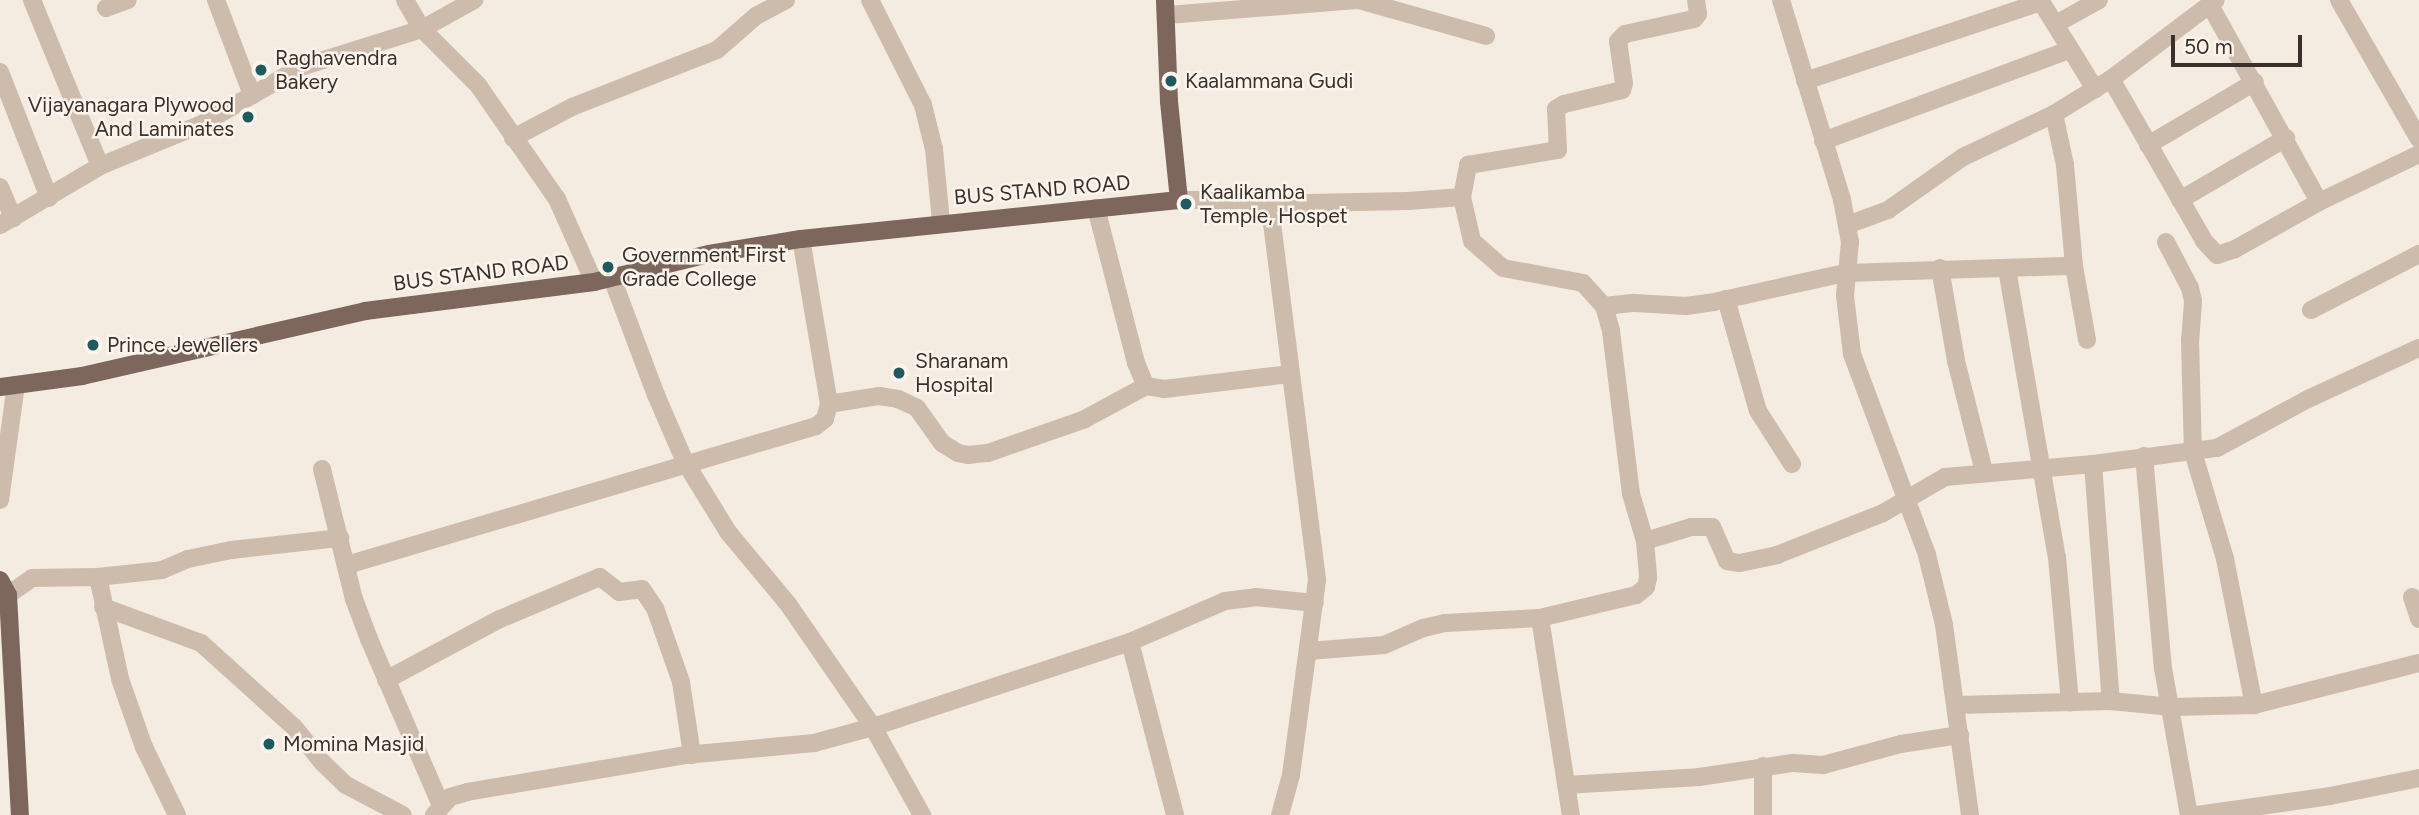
<!DOCTYPE html>
<html>
<head>
<meta charset="utf-8">
<style>
	body { margin:0 }
	#map { position:relative; width:2419px; height:815px; overflow:hidden; background:#f4ebe1; font-family:Figtree,sans-serif }
	div>[style] { position:absolute }
	[style*='--x'] { left:calc(var(--x)*1px); top:calc(var(--y)*1px); width:calc(var(--w)*1px); rotate:calc(var(--a)*1deg) }
	.minor>* { height:18px; margin:-9px; padding:0 9px; transform-origin:9px; border-radius:9px; background:#cdbbac }
	.major>* { height:18px; margin:-9px; padding:0 9px; transform-origin:9px; border-radius:9px; background:#7d675c }
	.dots>* { width:19px; height:19px; translate:-50% -50%; box-sizing:border-box; border:4px solid #fbf5ee; border-radius:50% }
	span { translate:-50% -50%; white-space:nowrap; text-align:center; line-height:1.15; -webkit-text-stroke:5px #fbf5ee; paint-order:stroke }
	.poi-label { font-size:21px; color:#3b302b }
	.left { translate:0 -50%; text-align:left }
	.right { translate:-100% -50%; text-align:right }
	.street-label { font-size:21px; color:#3b302b }
	.scale { position:absolute; left:2171px; top:35px; width:131px; height:32px; box-sizing:border-box; border:4px solid #3b302b; border-top:0; padding-left:9px; font-size:21px; line-height:24px; white-space:nowrap; color:#3b302b; -webkit-text-stroke:5px #fbf5ee; paint-order:stroke }
</style>
</head>
<body>
<div id="map">
	<div class="minor">
		<div style="--x:32;--y:0;--w:179;--a:67.7"></div>
		<div style="--x:216;--y:0;--w:102;--a:69.2"></div>
		<div style="--x:405;--y:0;--w:34;--a:60"></div>
		<div style="--x:422;--y:29;--w:79;--a:45"></div>
		<div style="--x:478;--y:85;--w:139;--a:55.3"></div>
		<div style="--x:557;--y:199;--w:91;--a:66"></div>
		<div style="--x:870;--y:0;--w:118;--a:63.2"></div>
		<div style="--x:923;--y:105;--w:45;--a:76"></div>
		<div style="--x:934;--y:149;--w:73;--a:84.5"></div>
		<div style="--x:1781;--y:0;--w:209;--a:73"></div>
		<div style="--x:1842;--y:200;--w:43;--a:79.2"></div>
		<div style="--x:1850;--y:242;--w:54;--a:95.3"></div>
		<div style="--x:1845;--y:296;--w:58;--a:83.1"></div>
		<div style="--x:1852;--y:354;--w:215;--a:69.5"></div>
		<div style="--x:1927;--y:555;--w:72;--a:76.3"></div>
		<div style="--x:1944;--y:625;--w:192;--a:82.2"></div>
		<div style="--x:2040;--y:0;--w:105;--a:58.3"></div>
		<div style="--x:2339;--y:0;--w:160;--a:60.1"></div>
		<div style="--x:2210;--y:5;--w:225;--a:61"></div>
		<div style="--x:106;--y:8;--w:23;--a:-20"></div>
		<div style="--x:1167;--y:15;--w:193;--a:-4.5"></div>
		<div style="--x:1359;--y:0;--w:132;--a:15.8"></div>
		<div style="--x:2056;--y:24;--w:49;--a:-29.2"></div>
		<div style="--x:0;--y:72;--w:135;--a:68.7"></div>
		<div style="--x:2111;--y:79;--w:187;--a:60.1"></div>
		<div style="--x:2204;--y:241;--w:19;--a:47"></div>
		<div style="--x:2217;--y:255;--w:19;--a:-18"></div>
		<div style="--x:2235;--y:249;--w:96;--a:-29.2"></div>
		<div style="--x:2319;--y:202;--w:111;--a:-25.6"></div>
		<div style="--x:1805;--y:81;--w:249;--a:-18.5"></div>
		<div style="--x:2054;--y:114;--w:52;--a:77.8"></div>
		<div style="--x:2065;--y:165;--w:101;--a:84.9"></div>
		<div style="--x:2074;--y:266;--w:75;--a:80"></div>
		<div style="--x:513;--y:138;--w:67;--a:-27.7"></div>
		<div style="--x:572;--y:107;--w:156;--a:-21.5"></div>
		<div style="--x:717;--y:50;--w:52;--a:-41.1"></div>
		<div style="--x:756;--y:16;--w:34;--a:-28"></div>
		<div style="--x:1823;--y:141;--w:262;--a:-20.3"></div>
		<div style="--x:2148;--y:145;--w:124;--a:-30.5"></div>
		<div style="--x:0;--y:187;--w:34;--a:67"></div>
		<div style="--x:1462;--y:197;--w:33;--a:-79"></div>
		<div style="--x:1468;--y:165;--w:91;--a:-9.5"></div>
		<div style="--x:1558;--y:150;--w:41;--a:-92.8"></div>
		<div style="--x:1556;--y:109;--w:9;--a:-32"></div>
		<div style="--x:1564;--y:104;--w:60;--a:-13.6"></div>
		<div style="--x:1622;--y:90;--w:7;--a:-74"></div>
		<div style="--x:1624;--y:83;--w:42;--a:-98.1"></div>
		<div style="--x:1618;--y:41;--w:10;--a:-45"></div>
		<div style="--x:1625;--y:34;--w:71;--a:-12.3"></div>
		<div style="--x:1694;--y:19;--w:6;--a:-51"></div>
		<div style="--x:1698;--y:14;--w:14;--a:-98"></div>
		<div style="--x:1179;--y:200;--w:69;--a:0"></div>
		<div style="--x:1248;--y:200;--w:14;--a:17"></div>
		<div style="--x:1261;--y:204;--w:22;--a:60"></div>
		<div style="--x:1272;--y:223;--w:360;--a:82.8"></div>
		<div style="--x:1317;--y:580;--w:197;--a:97.6"></div>
		<div style="--x:1291;--y:775;--w:41;--a:105.4"></div>
		<div style="--x:2180;--y:200;--w:123;--a:-30.3"></div>
		<div style="--x:1261;--y:204;--w:147;--a:-1.2"></div>
		<div style="--x:1408;--y:201;--w:54;--a:-4.2"></div>
		<div style="--x:1462;--y:197;--w:45;--a:77.2"></div>
		<div style="--x:1472;--y:241;--w:41;--a:41.1"></div>
		<div style="--x:1503;--y:268;--w:81;--a:10.6"></div>
		<div style="--x:1583;--y:283;--w:31;--a:48"></div>
		<div style="--x:1604;--y:306;--w:26;--a:74"></div>
		<div style="--x:1611;--y:331;--w:164;--a:83"></div>
		<div style="--x:1631;--y:494;--w:49;--a:73.4"></div>
		<div style="--x:1645;--y:541;--w:37;--a:85"></div>
		<div style="--x:1648;--y:578;--w:9;--a:103"></div>
		<div style="--x:1646;--y:587;--w:13;--a:141"></div>
		<div style="--x:1636;--y:595;--w:99;--a:166.5"></div>
		<div style="--x:1540;--y:618;--w:95;--a:177"></div>
		<div style="--x:1445;--y:623;--w:23;--a:167"></div>
		<div style="--x:1423;--y:628;--w:43;--a:156.4"></div>
		<div style="--x:1384;--y:645;--w:76;--a:175.5"></div>
		<div style="--x:1096;--y:208;--w:160;--a:75.5"></div>
		<div style="--x:1136;--y:363;--w:25;--a:67"></div>
		<div style="--x:1146;--y:386;--w:18;--a:9"></div>
		<div style="--x:1164;--y:389;--w:126;--a:-6.8"></div>
		<div style="--x:0;--y:225;--w:116;--a:-30.5"></div>
		<div style="--x:100;--y:166;--w:110;--a:-22.4"></div>
		<div style="--x:202;--y:124;--w:114;--a:-29.9"></div>
		<div style="--x:301;--y:67;--w:127;--a:-17.4"></div>
		<div style="--x:422;--y:29;--w:60;--a:-29.1"></div>
		<div style="--x:1847;--y:225;--w:44;--a:-20.1"></div>
		<div style="--x:1888;--y:210;--w:92;--a:-35.2"></div>
		<div style="--x:1963;--y:157;--w:101;--a:-25.3"></div>
		<div style="--x:2054;--y:114;--w:67;--a:-31.6"></div>
		<div style="--x:2111;--y:79;--w:131;--a:-37"></div>
		<div style="--x:2166;--y:242;--w:52;--a:62.4"></div>
		<div style="--x:2190;--y:288;--w:13;--a:77"></div>
		<div style="--x:2193;--y:301;--w:39;--a:94"></div>
		<div style="--x:2190;--y:340;--w:112;--a:88.5"></div>
		<div style="--x:2193;--y:452;--w:112;--a:73.3"></div>
		<div style="--x:2225;--y:559;--w:149;--a:78.8"></div>
		<div style="--x:1940;--y:268;--w:94;--a:80.2"></div>
		<div style="--x:1956;--y:361;--w:114;--a:75.8"></div>
		<div style="--x:2007;--y:269;--w:292;--a:80.2"></div>
		<div style="--x:2057;--y:557;--w:146;--a:84.9"></div>
		<div style="--x:612;--y:278;--w:125;--a:69.4"></div>
		<div style="--x:656;--y:395;--w:73;--a:66.6"></div>
		<div style="--x:685;--y:462;--w:82;--a:58.4"></div>
		<div style="--x:728;--y:532;--w:94;--a:50.2"></div>
		<div style="--x:788;--y:604;--w:150;--a:55.4"></div>
		<div style="--x:873;--y:727;--w:101;--a:60.9"></div>
		<div style="--x:1726;--y:299;--w:116;--a:74.1"></div>
		<div style="--x:1758;--y:411;--w:63;--a:57.3"></div>
		<div style="--x:1604;--y:306;--w:31;--a:-6"></div>
		<div style="--x:1635;--y:303;--w:51;--a:3.4"></div>
		<div style="--x:1686;--y:306;--w:28;--a:-8"></div>
		<div style="--x:1714;--y:302;--w:134;--a:-12.5"></div>
		<div style="--x:1845;--y:273;--w:229;--a:-1.8"></div>
		<div style="--x:2311;--y:310;--w:122;--a:-27.4"></div>
		<div style="--x:829;--y:404;--w:51;--a:-9.1"></div>
		<div style="--x:879;--y:396;--w:19;--a:9"></div>
		<div style="--x:898;--y:399;--w:21;--a:25"></div>
		<div style="--x:917;--y:408;--w:43;--a:54.5"></div>
		<div style="--x:942;--y:443;--w:19;--a:32"></div>
		<div style="--x:958;--y:453;--w:10;--a:11"></div>
		<div style="--x:968;--y:455;--w:20;--a:-6"></div>
		<div style="--x:988;--y:453;--w:101;--a:-19.2"></div>
		<div style="--x:1083;--y:420;--w:72;--a:-28.4"></div>
		<div style="--x:2144;--y:456;--w:213;--a:84.9"></div>
		<div style="--x:2163;--y:668;--w:149;--a:80"></div>
		<div style="--x:2093;--y:464;--w:238;--a:85.7"></div>
		<div style="--x:322;--y:469;--w:134;--a:76.2"></div>
		<div style="--x:354;--y:599;--w:43;--a:69.4"></div>
		<div style="--x:369;--y:639;--w:181;--a:66.6"></div>
		<div style="--x:0;--y:500;--w:116;--a:-82.1"></div>
		<div style="--x:1645;--y:541;--w:48;--a:-16.9"></div>
		<div style="--x:1691;--y:527;--w:21;--a:0"></div>
		<div style="--x:1712;--y:527;--w:37;--a:66"></div>
		<div style="--x:1727;--y:561;--w:13;--a:9"></div>
		<div style="--x:1740;--y:563;--w:38;--a:-12"></div>
		<div style="--x:1777;--y:555;--w:114;--a:-21.6"></div>
		<div style="--x:1883;--y:513;--w:72;--a:-30.1"></div>
		<div style="--x:1945;--y:477;--w:149;--a:-5"></div>
		<div style="--x:2093;--y:464;--w:125;--a:-7.4"></div>
		<div style="--x:2217;--y:448;--w:103;--a:-28.3"></div>
		<div style="--x:2308;--y:399;--w:122;--a:-24.7"></div>
		<div style="--x:347;--y:565;--w:489;--a:-16.5"></div>
		<div style="--x:816;--y:426;--w:11;--a:-38"></div>
		<div style="--x:825;--y:419;--w:16;--a:-75"></div>
		<div style="--x:829;--y:404;--w:167;--a:-99.6"></div>
		<div style="--x:98;--y:577;--w:104;--a:77.8"></div>
		<div style="--x:120;--y:679;--w:72;--a:70.6"></div>
		<div style="--x:144;--y:747;--w:76;--a:64.1"></div>
		<div style="--x:8;--y:595;--w:29;--a:-35"></div>
		<div style="--x:32;--y:578;--w:66;--a:-0.9"></div>
		<div style="--x:98;--y:577;--w:64;--a:-6.2"></div>
		<div style="--x:162;--y:570;--w:28;--a:-23"></div>
		<div style="--x:188;--y:559;--w:44;--a:-11.8"></div>
		<div style="--x:231;--y:550;--w:110;--a:-6.3"></div>
		<div style="--x:2412;--y:597;--w:23;--a:72"></div>
		<div style="--x:103;--y:607;--w:104;--a:20.2"></div>
		<div style="--x:201;--y:643;--w:125;--a:42.1"></div>
		<div style="--x:294;--y:727;--w:45;--a:51.3"></div>
		<div style="--x:322;--y:762;--w:33;--a:44"></div>
		<div style="--x:346;--y:785;--w:64;--a:27.8"></div>
		<div style="--x:1540;--y:618;--w:199;--a:81.1"></div>
		<div style="--x:1130;--y:642;--w:179;--a:75.4"></div>
		<div style="--x:386;--y:680;--w:129;--a:-28.2"></div>
		<div style="--x:500;--y:619;--w:108;--a:-22.8"></div>
		<div style="--x:600;--y:577;--w:24;--a:38"></div>
		<div style="--x:619;--y:592;--w:23;--a:-7"></div>
		<div style="--x:642;--y:589;--w:23;--a:56"></div>
		<div style="--x:655;--y:608;--w:78;--a:70.6"></div>
		<div style="--x:681;--y:682;--w:74;--a:81.4"></div>
		<div style="--x:1956;--y:705;--w:155;--a:-1.5"></div>
		<div style="--x:2111;--y:701;--w:61;--a:5.6"></div>
		<div style="--x:2172;--y:707;--w:82;--a:-1.4"></div>
		<div style="--x:2254;--y:705;--w:170;--a:-14.3"></div>
		<div style="--x:1566;--y:785;--w:133;--a:-3.4"></div>
		<div style="--x:1699;--y:777;--w:95;--a:-8.5"></div>
		<div style="--x:1793;--y:763;--w:30;--a:4"></div>
		<div style="--x:1823;--y:765;--w:81;--a:-15.1"></div>
		<div style="--x:1901;--y:744;--w:60;--a:-8.7"></div>
		<div style="--x:434;--y:815;--w:24;--a:-48"></div>
		<div style="--x:450;--y:797;--w:18;--a:-16"></div>
		<div style="--x:467;--y:792;--w:221;--a:-9.6"></div>
		<div style="--x:685;--y:755;--w:130;--a:-5.3"></div>
		<div style="--x:814;--y:743;--w:61;--a:-15.2"></div>
		<div style="--x:873;--y:727;--w:271;--a:-18.3"></div>
		<div style="--x:1130;--y:642;--w:103;--a:-23.3"></div>
		<div style="--x:1225;--y:601;--w:31;--a:-7"></div>
		<div style="--x:1256;--y:597;--w:59;--a:5.8"></div>
		<div style="--x:1763;--y:815;--w:49;--a:-90"></div>
		<div style="--x:2197;--y:815;--w:134;--a:-8.1"></div>
		<div style="--x:2330;--y:796;--w:91;--a:-11.4"></div>
	</div>
	<div class="major">
		<div style="--x:0;--y:387;--w:83;--a:-7.6"></div>
		<div style="--x:82;--y:376;--w:290;--a:-12.9"></div>
		<div style="--x:365;--y:311;--w:231;--a:-7.2"></div>
		<div style="--x:594;--y:282;--w:118;--a:-13.7"></div>
		<div style="--x:709;--y:254;--w:93;--a:-9.3"></div>
		<div style="--x:801;--y:239;--w:380;--a:-5.9"></div>
		<div style="--x:1179;--y:200;--w:100;--a:-95.8"></div>
		<div style="--x:1169;--y:101;--w:101;--a:-92.3"></div>
		<div style="--x:0;--y:580;--w:17;--a:62"></div>
		<div style="--x:8;--y:595;--w:220;--a:86.9"></div>
	</div>
	<div class="dots">
		<div style="left:261px;top:70px;background:#1f5a5e"></div>
		<div style="left:1171px;top:81px;background:#1f5a5e"></div>
		<div style="left:248px;top:117px;background:#1f5a5e"></div>
		<div style="left:1186px;top:204px;background:#1f5a5e"></div>
		<div style="left:608px;top:267px;background:#1f5a5e"></div>
		<div style="left:93px;top:345px;background:#1f5a5e"></div>
		<div style="left:899px;top:373px;background:#1f5a5e"></div>
		<div style="left:269px;top:744px;background:#1f5a5e"></div>
	</div>
	<div class="poi-label">
		<span class="left" style="left:275px;top:70px">Raghavendra<br>Bakery</span>
		<span class="left" style="left:1185px;top:81px">Kaalammana Gudi</span>
		<span class="right" style="left:234px;top:117px">Vijayanagara Plywood<br>And Laminates</span>
		<span class="left" style="left:1200px;top:204px">Kaalikamba<br>Temple, Hospet</span>
		<span class="left" style="left:622px;top:267px">Government First<br>Grade College</span>
		<span class="left" style="left:107px;top:345px">Prince Jewellers</span>
		<span class="left" style="left:915px;top:373px">Sharanam<br>Hospital</span>
		<span class="left" style="left:283px;top:744px">Momina Masjid</span>
	</div>
	<div class="street-label">
		<span style="left:1042px;top:190px;rotate:-5deg">BUS STAND ROAD</span>
		<span style="left:481px;top:273px;rotate:-7deg">BUS STAND ROAD</span>
	</div>
	<div class="scale">50 m</div>
</div>
</body>
</html>
